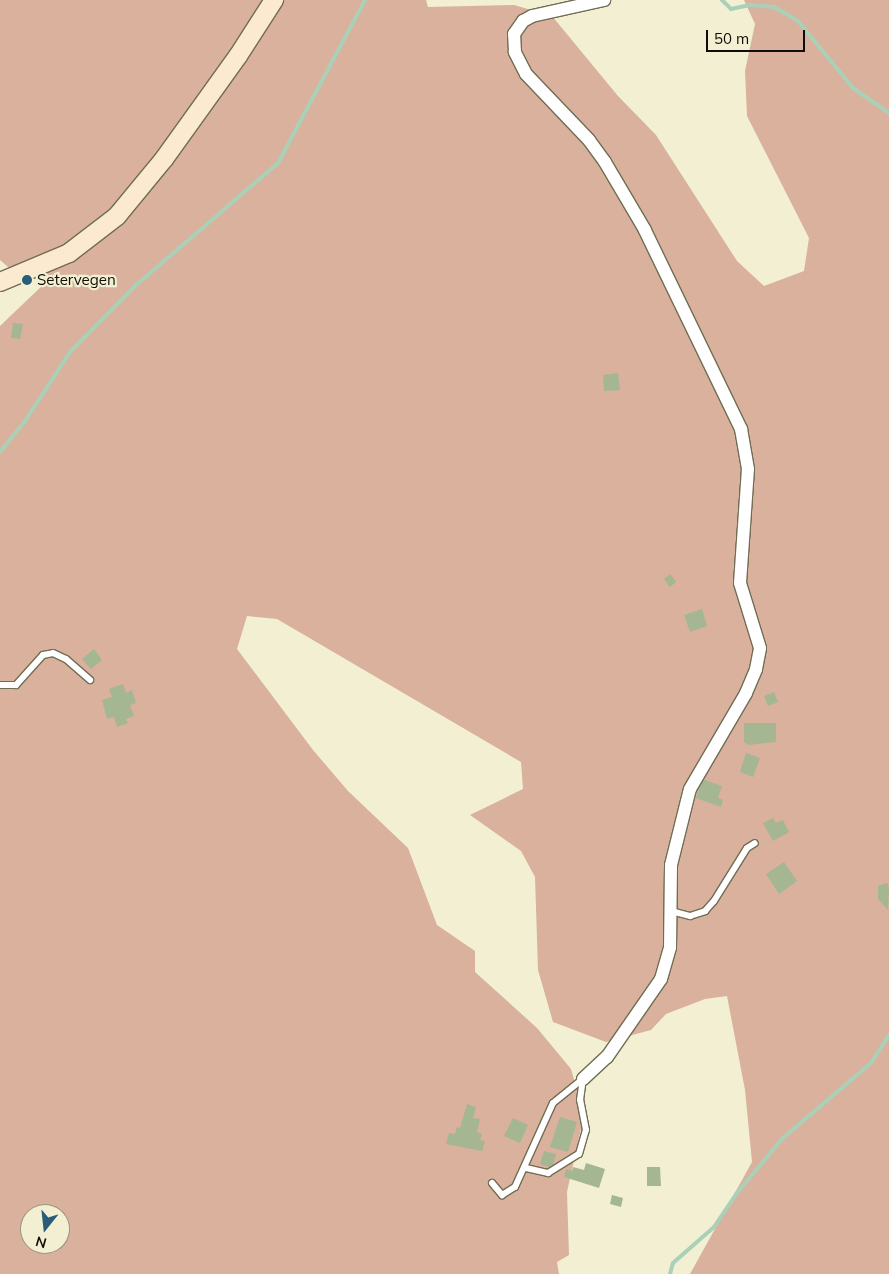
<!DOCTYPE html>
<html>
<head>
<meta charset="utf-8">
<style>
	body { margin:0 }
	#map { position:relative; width:889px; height:1274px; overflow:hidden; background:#f3efd3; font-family:Mulish,sans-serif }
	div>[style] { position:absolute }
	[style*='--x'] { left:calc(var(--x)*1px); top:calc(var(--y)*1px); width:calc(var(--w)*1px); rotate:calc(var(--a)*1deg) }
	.forest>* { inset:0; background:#d9b19d }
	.stream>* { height:4px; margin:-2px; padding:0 2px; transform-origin:2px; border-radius:2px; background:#aad1b7 }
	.building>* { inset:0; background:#a5b692 }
	.roads { filter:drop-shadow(1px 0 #706d54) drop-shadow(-1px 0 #706d54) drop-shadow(0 1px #706d54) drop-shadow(0 -1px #706d54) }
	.service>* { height:6px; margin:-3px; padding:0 3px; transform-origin:3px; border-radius:3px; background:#fff }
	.minor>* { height:12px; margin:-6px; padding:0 6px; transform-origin:6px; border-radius:6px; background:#fff }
	.secondary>* { height:18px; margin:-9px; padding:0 9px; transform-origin:9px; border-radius:9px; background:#fbe9d0 }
	.dots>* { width:14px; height:14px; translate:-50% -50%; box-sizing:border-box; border:2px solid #f3efd3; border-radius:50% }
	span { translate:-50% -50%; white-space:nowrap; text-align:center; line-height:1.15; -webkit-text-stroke:4.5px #f3efd3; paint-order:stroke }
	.poi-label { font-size:15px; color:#0f0d05 }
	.left { translate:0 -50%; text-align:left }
	.north { position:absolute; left:20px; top:1204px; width:50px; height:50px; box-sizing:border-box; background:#f3efd3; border:1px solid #989581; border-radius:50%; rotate:196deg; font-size:14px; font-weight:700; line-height:20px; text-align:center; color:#0f0d05 }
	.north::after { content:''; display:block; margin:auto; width:18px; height:22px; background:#295d79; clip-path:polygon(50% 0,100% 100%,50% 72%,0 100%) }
	.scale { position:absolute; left:706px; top:30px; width:99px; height:22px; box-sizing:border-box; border:2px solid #0f0d05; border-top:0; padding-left:6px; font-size:15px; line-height:18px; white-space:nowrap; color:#0f0d05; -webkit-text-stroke:4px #f3efd3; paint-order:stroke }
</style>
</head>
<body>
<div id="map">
	<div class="forest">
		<div style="clip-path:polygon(evenodd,0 0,426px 0,428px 7px,514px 5px,552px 16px,618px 96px,656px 135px,737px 261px,764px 286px,804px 271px,809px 238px,747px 116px,745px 71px,755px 24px,744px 0,889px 0,889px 1274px,690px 1274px,752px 1162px,745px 1090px,727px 996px,705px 999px,666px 1014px,651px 1030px,606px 1042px,553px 1022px,538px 970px,535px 877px,521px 851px,470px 815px,523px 789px,521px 762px,277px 619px,247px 616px,237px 649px,313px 750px,348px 791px,408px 848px,437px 925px,475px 951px,475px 972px,537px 1028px,571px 1069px,584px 1115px,567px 1192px,569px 1255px,557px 1262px,559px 1274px,0 1274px,0 326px,45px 283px,8px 267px,0 260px,0 0,30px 1214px,60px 1214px,60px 1244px,30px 1244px,30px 1214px)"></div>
	</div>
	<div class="stream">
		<div style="--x:722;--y:0;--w:13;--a:45"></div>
		<div style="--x:731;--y:9;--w:19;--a:-12"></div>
		<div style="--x:750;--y:5;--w:24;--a:5"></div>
		<div style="--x:774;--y:7;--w:28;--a:30"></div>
		<div style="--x:798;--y:21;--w:87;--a:50.6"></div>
		<div style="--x:853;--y:88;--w:44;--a:34.8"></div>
		<div style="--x:0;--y:452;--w:40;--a:-51"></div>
		<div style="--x:25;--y:421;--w:82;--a:-56.9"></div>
		<div style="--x:70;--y:352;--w:93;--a:-45.4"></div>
		<div style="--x:135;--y:286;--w:189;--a:-40.7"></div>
		<div style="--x:278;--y:163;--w:185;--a:-61.9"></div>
		<div style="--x:670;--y:1274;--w:11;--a:-75"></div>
		<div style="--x:673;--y:1263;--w:55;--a:-41.3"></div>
		<div style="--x:714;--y:1227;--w:40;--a:-56"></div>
		<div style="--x:736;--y:1194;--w:73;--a:-50"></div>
		<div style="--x:783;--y:1138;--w:116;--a:-40.4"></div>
		<div style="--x:871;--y:1063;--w:33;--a:-57"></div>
	</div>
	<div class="building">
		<div style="clip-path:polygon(13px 323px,23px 324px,20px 339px,11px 338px)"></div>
		<div style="clip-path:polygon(618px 373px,620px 390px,604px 391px,603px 375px)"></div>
		<div style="clip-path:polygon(670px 574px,676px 582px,670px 587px,664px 579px)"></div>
		<div style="clip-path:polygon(702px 609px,707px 626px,690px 632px,684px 615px)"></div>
		<div style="clip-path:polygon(94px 649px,102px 660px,91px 669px,82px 659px)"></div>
		<div style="clip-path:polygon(123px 684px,126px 693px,132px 690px,136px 703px,130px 705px,134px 716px,126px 719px,128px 723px,117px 727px,114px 717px,107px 719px,102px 700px,112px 697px,109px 689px)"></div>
		<div style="clip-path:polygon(774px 692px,778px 702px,768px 706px,764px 696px)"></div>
		<div style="clip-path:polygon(744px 723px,776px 723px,776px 742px,748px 745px,744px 742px)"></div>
		<div style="clip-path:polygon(746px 753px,760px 758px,753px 777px,740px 772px)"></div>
		<div style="clip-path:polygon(702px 779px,722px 786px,718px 798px,723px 800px,721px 807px,696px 798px)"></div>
		<div style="clip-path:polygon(773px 818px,776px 823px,783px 820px,789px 832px,773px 841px,763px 823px)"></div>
		<div style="clip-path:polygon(784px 862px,797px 881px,779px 894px,766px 874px)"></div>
		<div style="clip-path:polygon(887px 883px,889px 888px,888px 910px,878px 899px,878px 886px)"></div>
		<div style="clip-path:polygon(467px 1104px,476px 1107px,473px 1118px,480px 1119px,477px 1132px,482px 1134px,480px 1140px,485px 1141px,482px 1151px,446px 1144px,449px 1133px,455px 1134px,457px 1127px,460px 1128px)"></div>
		<div style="clip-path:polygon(560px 1117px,577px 1122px,568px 1152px,550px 1147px)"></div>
		<div style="clip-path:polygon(513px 1118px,528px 1125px,520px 1143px,504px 1136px)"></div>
		<div style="clip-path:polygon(544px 1151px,556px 1154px,552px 1168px,540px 1164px)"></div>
		<div style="clip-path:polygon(586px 1163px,605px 1169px,599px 1188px,564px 1177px,566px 1169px,572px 1171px,573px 1167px,584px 1170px)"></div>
		<div style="clip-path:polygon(647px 1167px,660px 1167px,661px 1186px,647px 1186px)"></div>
		<div style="clip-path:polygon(612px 1195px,623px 1198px,621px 1207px,610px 1204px)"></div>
	</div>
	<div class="roads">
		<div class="service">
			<div style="--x:0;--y:685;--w:16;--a:0"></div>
			<div style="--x:16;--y:685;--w:40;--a:-48"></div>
			<div style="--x:43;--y:655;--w:10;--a:-11"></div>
			<div style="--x:53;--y:653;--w:14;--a:25"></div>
			<div style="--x:66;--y:659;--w:32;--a:41"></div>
			<div style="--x:671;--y:911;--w:20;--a:15"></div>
			<div style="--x:690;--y:916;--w:16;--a:-18"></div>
			<div style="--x:705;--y:911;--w:13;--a:-48"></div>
			<div style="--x:714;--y:901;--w:62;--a:-58.1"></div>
			<div style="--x:747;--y:848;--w:9;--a:-32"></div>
			<div style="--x:526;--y:1168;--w:23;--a:13"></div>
			<div style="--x:548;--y:1173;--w:36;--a:-32"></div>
			<div style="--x:579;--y:1154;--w:25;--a:-74"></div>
			<div style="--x:586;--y:1130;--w:31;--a:-101"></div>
			<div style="--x:580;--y:1100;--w:21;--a:-82"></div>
			<div style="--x:492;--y:1183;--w:16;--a:50"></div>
			<div style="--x:502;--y:1195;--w:15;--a:-32"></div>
			<div style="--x:515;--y:1187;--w:92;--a:-65.7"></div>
			<div style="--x:553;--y:1103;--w:38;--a:-39"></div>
		</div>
		<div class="minor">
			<div style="--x:583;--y:1079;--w:33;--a:-43"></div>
			<div style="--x:607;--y:1057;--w:95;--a:-55.3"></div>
			<div style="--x:661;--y:979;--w:32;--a:-74"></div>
			<div style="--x:670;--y:948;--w:83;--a:-89.3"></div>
			<div style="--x:671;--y:865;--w:78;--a:-76"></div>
			<div style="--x:690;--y:789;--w:111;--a:-59.7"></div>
			<div style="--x:746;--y:693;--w:26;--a:-67"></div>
			<div style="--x:756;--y:669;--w:21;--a:-79"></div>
			<div style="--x:760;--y:648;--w:68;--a:-107.1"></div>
			<div style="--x:740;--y:583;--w:114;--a:-86"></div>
			<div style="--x:748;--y:469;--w:41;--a:-99.9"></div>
			<div style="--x:741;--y:429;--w:221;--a:-115.8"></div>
			<div style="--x:645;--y:230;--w:79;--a:-120.5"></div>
			<div style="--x:605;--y:162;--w:27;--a:-126"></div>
			<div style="--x:589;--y:140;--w:91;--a:-133.7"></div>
			<div style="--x:526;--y:74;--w:25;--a:-117"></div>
			<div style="--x:515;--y:52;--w:18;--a:-93"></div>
			<div style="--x:514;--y:34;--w:16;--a:-55"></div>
			<div style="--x:523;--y:21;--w:10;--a:-29"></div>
			<div style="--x:532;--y:16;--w:74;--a:-12.5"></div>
		</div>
		<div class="secondary">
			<div style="--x:0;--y:282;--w:75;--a:-22.8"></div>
			<div style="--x:69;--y:253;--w:61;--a:-37.6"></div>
			<div style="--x:117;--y:216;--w:74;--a:-50.5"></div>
			<div style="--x:164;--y:159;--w:127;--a:-54.3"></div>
			<div style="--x:238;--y:56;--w:67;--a:-57.3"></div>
		</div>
	</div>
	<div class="dots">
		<div style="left:27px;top:280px;background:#295d79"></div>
	</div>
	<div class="poi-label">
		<span class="left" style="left:37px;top:280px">Setervegen</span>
	</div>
	<div class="north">N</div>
	<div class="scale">50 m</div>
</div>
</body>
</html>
